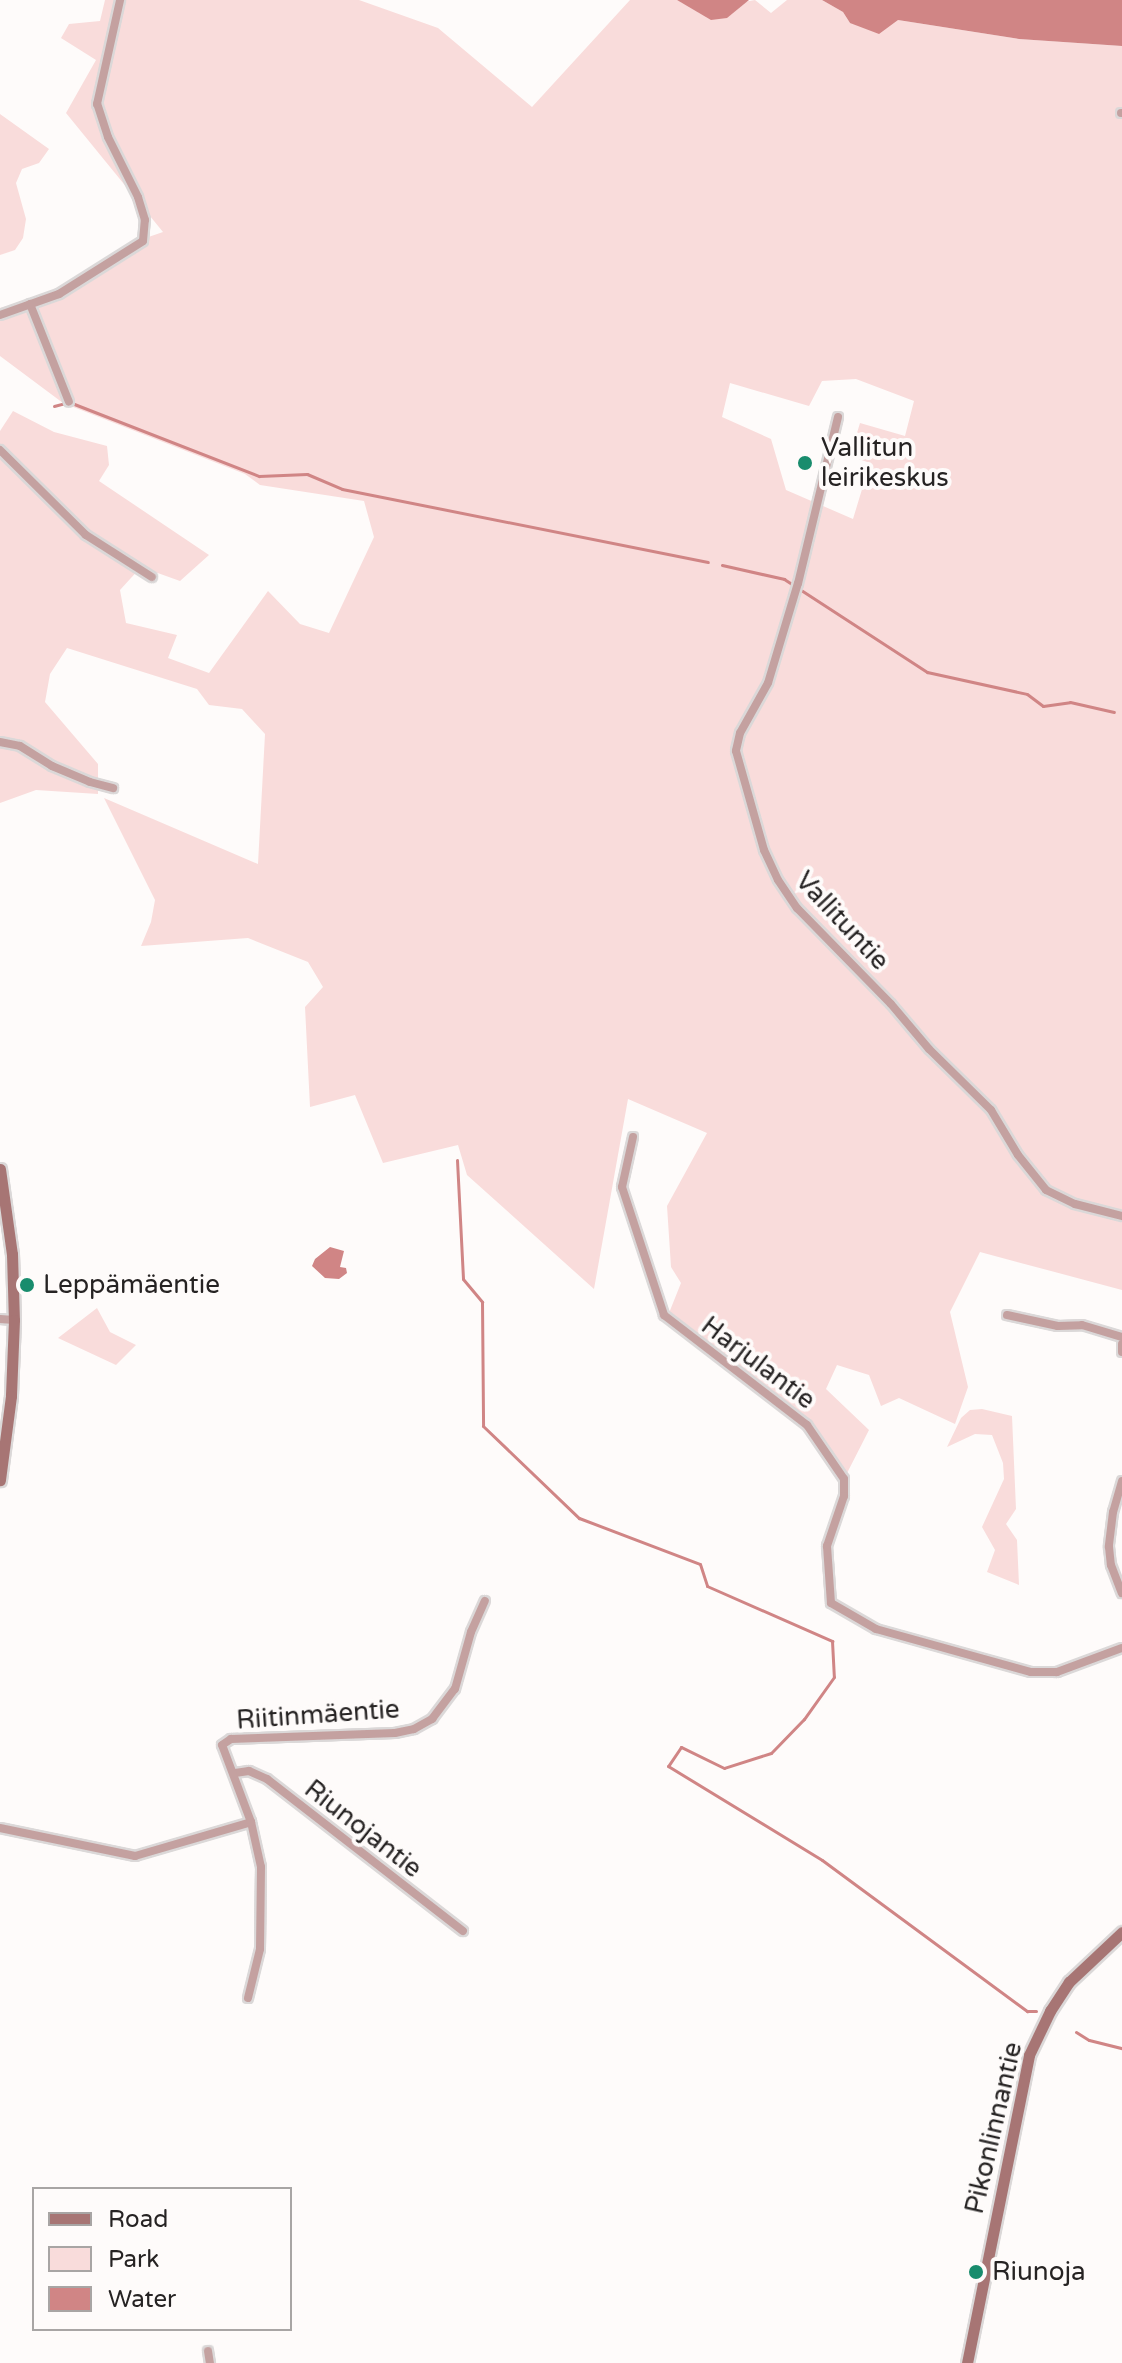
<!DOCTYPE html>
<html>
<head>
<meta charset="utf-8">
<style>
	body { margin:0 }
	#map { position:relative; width:1122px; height:2363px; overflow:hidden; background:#fefbfa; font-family:"Varela Round",sans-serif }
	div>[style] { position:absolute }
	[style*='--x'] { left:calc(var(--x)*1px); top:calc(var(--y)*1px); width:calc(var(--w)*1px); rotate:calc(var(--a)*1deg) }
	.green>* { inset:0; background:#f9dcdb }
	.water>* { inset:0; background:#d08585 }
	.stream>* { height:3px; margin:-1.5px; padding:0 1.5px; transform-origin:1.5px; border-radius:1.5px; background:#d08585 }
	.roads { filter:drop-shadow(2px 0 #dbd8d8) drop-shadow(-2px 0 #dbd8d8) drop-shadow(0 2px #dbd8d8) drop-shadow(0 -2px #dbd8d8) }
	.street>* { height:8px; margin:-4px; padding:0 4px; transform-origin:4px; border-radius:4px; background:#c4a1a0 }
	.secondary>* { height:11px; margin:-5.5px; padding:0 5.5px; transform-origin:5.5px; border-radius:5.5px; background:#a77574 }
	.dots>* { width:22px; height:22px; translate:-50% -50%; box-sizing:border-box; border:4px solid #fefbfa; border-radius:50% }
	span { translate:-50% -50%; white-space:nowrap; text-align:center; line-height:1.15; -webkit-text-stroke:8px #fefbfa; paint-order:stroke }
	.poi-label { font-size:26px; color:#262323 }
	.left { translate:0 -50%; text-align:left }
	.street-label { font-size:26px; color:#262323 }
	.legend { position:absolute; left:32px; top:2187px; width:260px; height:144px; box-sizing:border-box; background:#fefbfa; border:2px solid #a8a5a4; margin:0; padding:10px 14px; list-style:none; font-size:24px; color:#262323 }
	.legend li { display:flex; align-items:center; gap:16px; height:40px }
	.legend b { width:40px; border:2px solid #a8a5a4 }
</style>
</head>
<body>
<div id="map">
	<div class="green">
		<div style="clip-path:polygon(evenodd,105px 0,359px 0,438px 28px,532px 107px,630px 0,677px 0,698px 10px,755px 0,771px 13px,787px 0,822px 0,843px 12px,850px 23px,898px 20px,1019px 39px,1122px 46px,1122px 1290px,980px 1252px,950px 1312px,968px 1387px,955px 1424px,899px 1398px,881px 1406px,869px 1375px,837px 1365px,826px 1389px,869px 1430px,844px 1479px,814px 1433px,667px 1318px,681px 1283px,671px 1267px,667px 1206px,707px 1133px,628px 1099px,594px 1289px,467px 1175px,458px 1145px,383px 1163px,355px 1095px,310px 1107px,305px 1007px,323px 987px,308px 962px,248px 938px,141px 946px,151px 922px,155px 900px,104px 798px,258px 864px,265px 734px,242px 709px,209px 705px,197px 689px,67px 648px,50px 674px,45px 702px,98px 764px,98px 794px,36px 790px,0 803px,0 431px,13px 411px,54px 432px,107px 446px,109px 465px,99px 481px,209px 555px,180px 581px,141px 567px,120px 590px,126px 623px,177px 635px,168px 658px,209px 673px,268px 591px,300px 624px,329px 633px,374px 537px,364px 501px,260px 485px,245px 474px,63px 403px,0 356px,0 308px,49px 294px,134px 242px,163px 232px,66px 113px,96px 60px,61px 38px,69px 24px,100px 21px,105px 0,856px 379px,914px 401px,905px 436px,860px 423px,850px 456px,870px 463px,853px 519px,786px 490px,771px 439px,722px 417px,730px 383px,809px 406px,822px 381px,856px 379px)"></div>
		<div style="clip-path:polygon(0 114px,49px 149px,39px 163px,22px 169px,16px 183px,26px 219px,23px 238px,15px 250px,0 255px)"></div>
		<div style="clip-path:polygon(97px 1308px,110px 1332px,136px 1345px,116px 1365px,58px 1338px)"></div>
		<div style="clip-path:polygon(982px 1409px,1012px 1416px,1016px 1509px,1006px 1524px,1017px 1540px,1019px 1585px,987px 1572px,995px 1550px,982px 1527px,1004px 1479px,1003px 1463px,992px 1435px,975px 1434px,947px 1447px,961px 1418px,970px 1410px)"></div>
	</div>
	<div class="water">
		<div style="clip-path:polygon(677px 0,749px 0,727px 18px,711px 20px)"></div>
		<div style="clip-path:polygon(822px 0,1122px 0,1122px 46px,1019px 39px,898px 20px,879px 34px,850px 23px,843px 12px)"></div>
		<div style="clip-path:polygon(330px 1247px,344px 1251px,340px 1267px,346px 1268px,347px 1273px,339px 1279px,325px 1278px,312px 1266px,315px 1259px)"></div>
	</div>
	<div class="stream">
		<div style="--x:54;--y:406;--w:16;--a:-15"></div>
		<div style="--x:69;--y:402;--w:204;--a:21.3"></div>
		<div style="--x:259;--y:476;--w:48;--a:-2.4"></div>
		<div style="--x:307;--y:474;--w:38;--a:23"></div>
		<div style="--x:342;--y:489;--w:373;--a:11.3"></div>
		<div style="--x:722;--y:565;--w:64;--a:12.7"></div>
		<div style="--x:784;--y:579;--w:171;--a:33"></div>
		<div style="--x:927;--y:672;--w:102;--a:12.4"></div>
		<div style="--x:1027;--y:694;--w:20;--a:37"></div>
		<div style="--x:1043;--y:706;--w:27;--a:-8"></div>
		<div style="--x:1070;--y:702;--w:45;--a:12.8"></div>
		<div style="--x:457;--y:1160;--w:119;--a:87.1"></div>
		<div style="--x:463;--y:1279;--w:30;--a:50"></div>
		<div style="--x:482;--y:1302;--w:124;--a:89.5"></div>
		<div style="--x:483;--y:1426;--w:133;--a:43.8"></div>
		<div style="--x:579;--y:1518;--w:129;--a:20.8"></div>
		<div style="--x:700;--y:1564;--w:23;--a:72"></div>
		<div style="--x:707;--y:1586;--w:137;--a:23.7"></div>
		<div style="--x:832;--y:1641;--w:36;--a:87"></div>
		<div style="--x:834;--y:1677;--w:52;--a:125.5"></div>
		<div style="--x:804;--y:1719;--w:47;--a:134.1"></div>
		<div style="--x:771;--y:1753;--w:49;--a:162.3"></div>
		<div style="--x:724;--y:1768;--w:48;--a:-154"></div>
		<div style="--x:681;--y:1747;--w:23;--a:124"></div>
		<div style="--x:668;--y:1766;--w:180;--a:31.4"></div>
		<div style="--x:822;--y:1860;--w:255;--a:36.4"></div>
		<div style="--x:1027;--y:2011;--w:9;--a:0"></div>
		<div style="--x:1076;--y:2032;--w:15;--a:32"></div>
		<div style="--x:1089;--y:2040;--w:34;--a:14"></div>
	</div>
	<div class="roads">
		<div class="street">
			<div style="--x:1121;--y:113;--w:1;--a:0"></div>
			<div style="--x:30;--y:304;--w:105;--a:68.3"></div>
			<div style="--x:0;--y:315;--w:63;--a:-19.6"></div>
			<div style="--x:59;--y:294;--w:99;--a:-32.2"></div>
			<div style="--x:143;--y:241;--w:21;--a:-85"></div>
			<div style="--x:145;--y:220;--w:24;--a:-107"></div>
			<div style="--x:138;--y:197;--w:67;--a:-116.6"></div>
			<div style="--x:108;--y:137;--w:35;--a:-108"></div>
			<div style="--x:97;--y:104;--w:107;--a:-77.5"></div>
			<div style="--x:838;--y:417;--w:171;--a:103.5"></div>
			<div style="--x:798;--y:583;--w:104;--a:106.7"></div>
			<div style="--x:768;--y:683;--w:57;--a:119.2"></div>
			<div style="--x:740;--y:733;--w:18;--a:103"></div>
			<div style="--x:736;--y:751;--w:103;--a:74.2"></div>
			<div style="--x:764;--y:850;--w:33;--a:65"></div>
			<div style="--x:778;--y:880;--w:34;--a:56"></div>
			<div style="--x:797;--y:908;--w:134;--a:45.6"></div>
			<div style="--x:891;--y:1004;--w:59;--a:49.8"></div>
			<div style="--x:929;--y:1049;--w:87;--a:44.5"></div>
			<div style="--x:991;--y:1110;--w:52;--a:59"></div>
			<div style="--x:1018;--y:1155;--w:45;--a:51.3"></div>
			<div style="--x:1046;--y:1190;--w:32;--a:26"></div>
			<div style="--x:1075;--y:1204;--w:49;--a:14.3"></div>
			<div style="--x:0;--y:450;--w:121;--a:44.7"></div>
			<div style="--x:86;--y:535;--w:78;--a:32.5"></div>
			<div style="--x:0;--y:742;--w:20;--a:11"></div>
			<div style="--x:20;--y:746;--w:38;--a:32"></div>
			<div style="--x:52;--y:766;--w:41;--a:22.8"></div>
			<div style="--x:90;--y:782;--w:24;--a:15"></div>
			<div style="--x:633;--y:1137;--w:51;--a:102.4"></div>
			<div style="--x:622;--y:1187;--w:135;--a:71.8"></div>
			<div style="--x:664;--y:1315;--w:180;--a:37.6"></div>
			<div style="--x:807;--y:1425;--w:65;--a:55.6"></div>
			<div style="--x:844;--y:1479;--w:17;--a:90"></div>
			<div style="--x:844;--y:1496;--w:53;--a:108.8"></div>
			<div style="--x:827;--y:1546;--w:57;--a:86"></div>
			<div style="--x:831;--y:1603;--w:52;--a:30"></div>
			<div style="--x:876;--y:1629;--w:161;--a:15.5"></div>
			<div style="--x:1031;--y:1672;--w:26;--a:0"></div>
			<div style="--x:1057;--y:1672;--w:69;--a:-20.3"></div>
			<div style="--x:1007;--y:1315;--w:52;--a:12.2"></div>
			<div style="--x:1058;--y:1326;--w:24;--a:-2"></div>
			<div style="--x:1082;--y:1325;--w:42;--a:16.7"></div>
			<div style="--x:0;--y:1319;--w:14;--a:4"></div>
			<div style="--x:1122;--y:1344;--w:8;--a:90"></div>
			<div style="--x:1122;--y:1481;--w:32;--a:106"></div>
			<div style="--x:1113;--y:1512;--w:35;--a:97"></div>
			<div style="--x:1109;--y:1547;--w:18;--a:84"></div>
			<div style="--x:1111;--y:1565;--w:30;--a:69"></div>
			<div style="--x:235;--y:1773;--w:14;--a:-8"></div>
			<div style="--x:249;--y:1771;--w:20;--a:24"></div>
			<div style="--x:267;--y:1779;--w:248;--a:37.8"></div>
			<div style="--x:0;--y:1828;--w:138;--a:11.7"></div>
			<div style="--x:135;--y:1856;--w:121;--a:-16.3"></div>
			<div style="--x:248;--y:1998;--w:50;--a:-76.2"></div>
			<div style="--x:260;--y:1949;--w:82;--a:-89.3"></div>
			<div style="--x:261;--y:1867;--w:46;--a:-102.5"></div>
			<div style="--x:251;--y:1822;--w:82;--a:-110.6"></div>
			<div style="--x:222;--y:1745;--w:11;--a:-34"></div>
			<div style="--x:231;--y:1739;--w:164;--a:-2.1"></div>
			<div style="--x:395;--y:1733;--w:19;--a:-12"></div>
			<div style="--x:414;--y:1729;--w:21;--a:-29"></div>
			<div style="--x:432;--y:1719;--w:38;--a:-53"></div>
			<div style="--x:455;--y:1689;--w:59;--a:-74.3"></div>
			<div style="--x:471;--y:1632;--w:34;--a:-66"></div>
			<div style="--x:208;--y:2351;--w:12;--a:81"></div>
		</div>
		<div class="secondary">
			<div style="--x:0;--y:1169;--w:86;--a:82"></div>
			<div style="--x:12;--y:1254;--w:66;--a:88.3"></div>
			<div style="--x:14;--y:1320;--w:76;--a:92.3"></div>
			<div style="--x:11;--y:1396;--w:85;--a:97.5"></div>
			<div style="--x:967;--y:2363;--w:314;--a:-78.6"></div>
			<div style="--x:1029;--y:2055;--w:49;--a:-64.5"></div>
			<div style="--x:1050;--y:2011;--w:35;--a:-57"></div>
			<div style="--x:1069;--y:1982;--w:73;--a:-43.3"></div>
		</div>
	</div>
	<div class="dots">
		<div style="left:805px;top:463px;background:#198c6d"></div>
		<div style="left:27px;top:1285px;background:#198c6d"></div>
		<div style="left:976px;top:2272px;background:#198c6d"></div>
	</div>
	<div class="poi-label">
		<span class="left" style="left:821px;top:463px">Vallitun<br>leirikeskus</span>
		<span class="left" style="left:43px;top:1285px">Leppämäentie</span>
		<span class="left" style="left:992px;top:2272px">Riunoja</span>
	</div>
	<div class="street-label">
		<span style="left:842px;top:921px;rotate:47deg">Vallituntie</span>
		<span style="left:758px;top:1363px;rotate:37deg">Harjulantie</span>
		<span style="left:318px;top:1715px;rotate:-4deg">Riitinmäentie</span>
		<span style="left:363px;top:1829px;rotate:38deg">Riunojantie</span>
		<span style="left:994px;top:2128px;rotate:-77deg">Pikonlinnantie</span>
	</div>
	<ul class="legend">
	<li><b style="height:10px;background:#a77574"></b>Road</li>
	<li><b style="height:22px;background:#f9dcdb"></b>Park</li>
	<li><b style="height:22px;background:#d08585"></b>Water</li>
	</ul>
</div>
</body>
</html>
